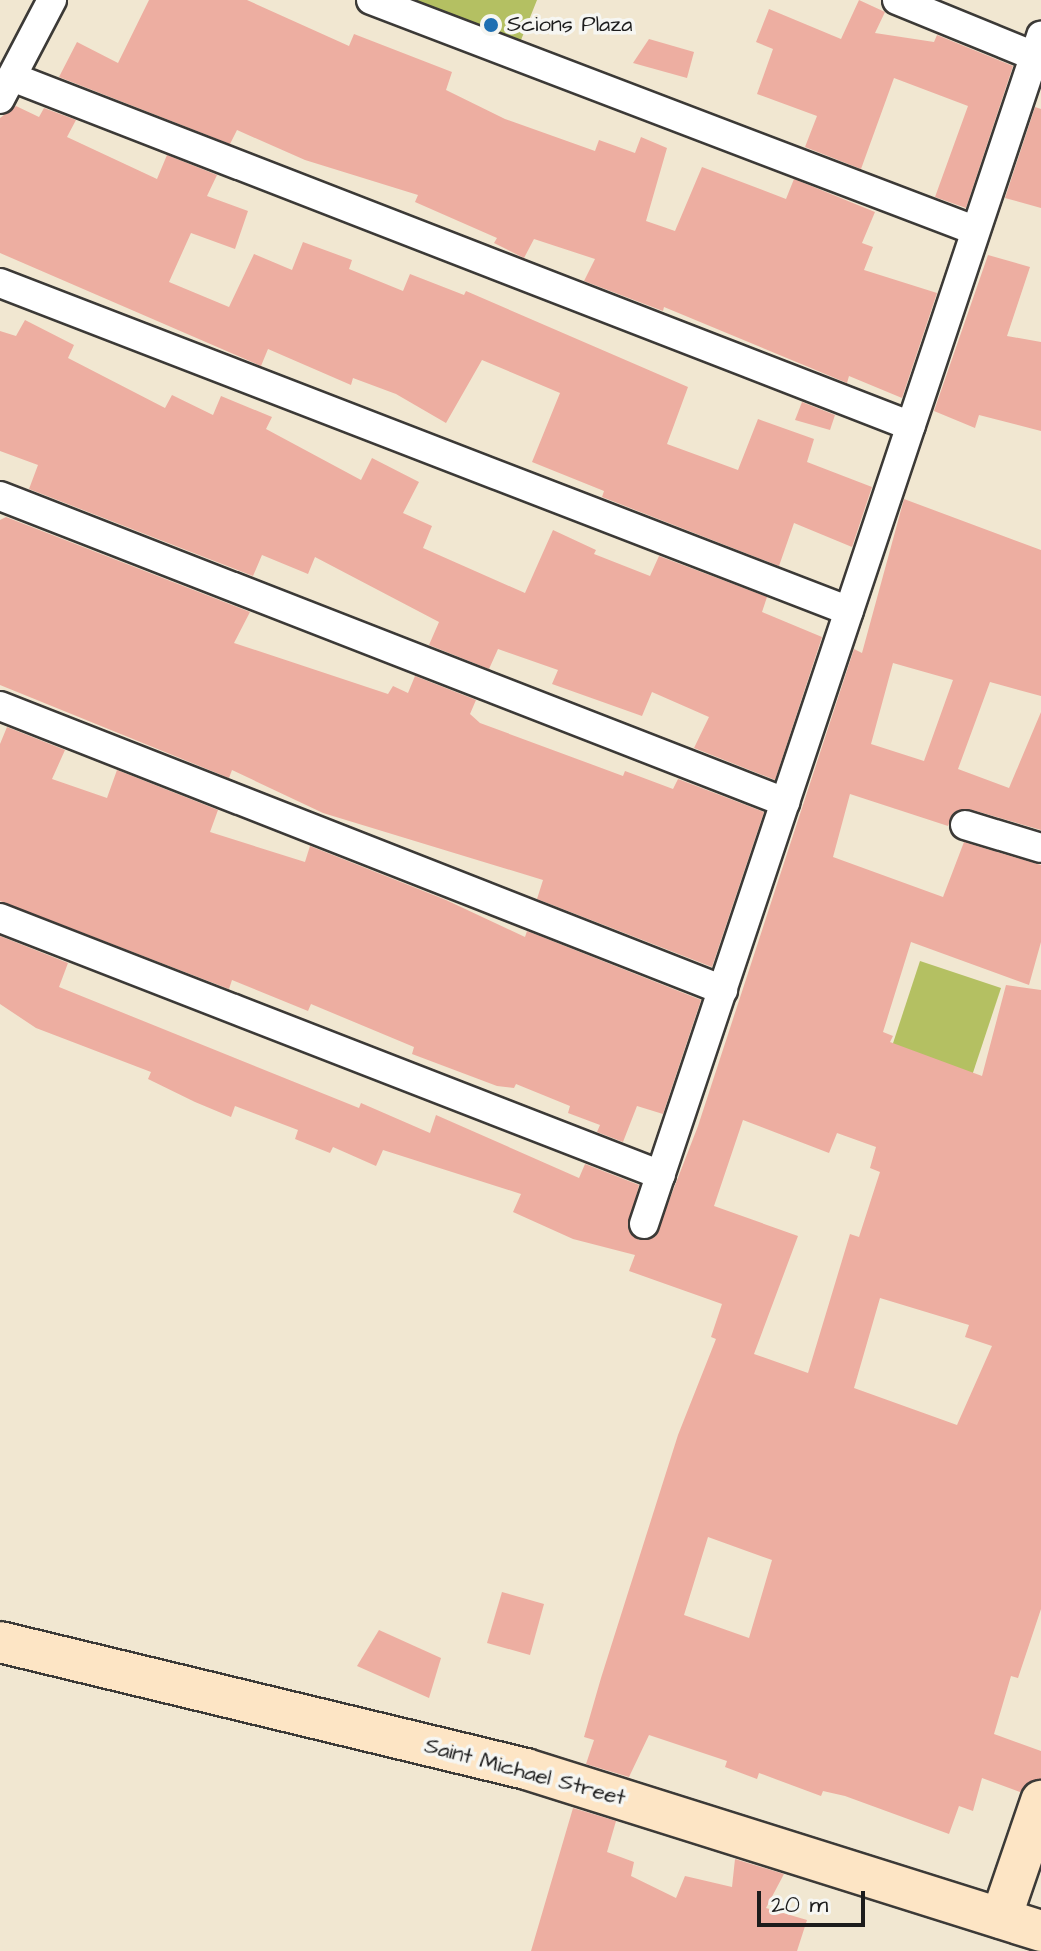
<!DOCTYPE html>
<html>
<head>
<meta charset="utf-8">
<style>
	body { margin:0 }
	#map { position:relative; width:1041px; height:1951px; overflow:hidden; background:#f1e7d1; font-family:"Architects Daughter",sans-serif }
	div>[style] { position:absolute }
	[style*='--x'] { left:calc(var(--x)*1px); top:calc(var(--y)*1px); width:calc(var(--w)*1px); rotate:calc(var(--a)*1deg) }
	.green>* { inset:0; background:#b4c062 }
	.building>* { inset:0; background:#edaea1 }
	.roads { filter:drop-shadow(2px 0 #3c3a37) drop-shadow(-2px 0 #3c3a37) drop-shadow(0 2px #3c3a37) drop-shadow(0 -2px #3c3a37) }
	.street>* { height:28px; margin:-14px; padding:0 14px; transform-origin:14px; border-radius:14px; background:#fff }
	.secondary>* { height:40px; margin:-20px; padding:0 20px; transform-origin:20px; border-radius:20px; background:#fde5c5 }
	.dots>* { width:22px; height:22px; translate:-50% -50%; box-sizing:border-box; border:4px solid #f6f6f2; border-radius:50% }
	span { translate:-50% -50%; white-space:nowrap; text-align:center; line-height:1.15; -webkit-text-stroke:7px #f6f6f2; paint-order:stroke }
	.poi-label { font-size:22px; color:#1c1c1c }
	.left { translate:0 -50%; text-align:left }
	.street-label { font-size:22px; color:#1c1c1c }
	.scale { position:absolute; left:757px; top:1891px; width:108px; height:36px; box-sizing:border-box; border:4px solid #1c1c1c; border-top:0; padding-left:10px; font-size:24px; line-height:28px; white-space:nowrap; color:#1c1c1c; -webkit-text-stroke:6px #f6f6f2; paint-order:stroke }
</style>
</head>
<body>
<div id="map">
	<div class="green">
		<div style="clip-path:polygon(392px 0,537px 0,517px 50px)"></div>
		<div style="clip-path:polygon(920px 961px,1001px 988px,958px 1118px,877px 1092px)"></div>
	</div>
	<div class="building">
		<div style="clip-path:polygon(149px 0,247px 0,349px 46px,354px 34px,452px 72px,446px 90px,505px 119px,595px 151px,599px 140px,635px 153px,641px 137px,667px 148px,646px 221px,675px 231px,702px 167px,786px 199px,794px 179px,875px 212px,862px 243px,873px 247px,864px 270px,937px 293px,902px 398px,849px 376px,847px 383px,664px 307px,663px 311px,584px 281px,595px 259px,534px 239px,524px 258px,494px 243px,497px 238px,415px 202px,418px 195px,305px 160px,237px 130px,230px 144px,59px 77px,77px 42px,118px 63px)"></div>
		<div style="clip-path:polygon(859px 0,885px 12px,875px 33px,934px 42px,937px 35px,1013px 66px,966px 208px,935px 197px,968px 106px,894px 78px,861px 169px,805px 147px,817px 116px,757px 94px,773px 49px,756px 42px,769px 9px,841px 39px)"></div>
		<div style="clip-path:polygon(649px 39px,694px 52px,687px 78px,633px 63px)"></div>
		<div style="clip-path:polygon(16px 106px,39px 117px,44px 108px,76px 120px,67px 137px,157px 179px,167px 155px,217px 175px,207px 196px,248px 211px,235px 249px,191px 233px,169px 282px,229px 307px,254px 254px,292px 270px,303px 242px,352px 260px,349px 269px,403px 291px,410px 274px,464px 295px,466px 291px,688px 387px,667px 444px,738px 470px,758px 419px,814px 439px,807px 462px,872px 487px,852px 547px,794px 523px,779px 566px,602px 497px,604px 491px,532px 462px,560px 393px,482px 360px,446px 423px,396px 394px,353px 378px,351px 385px,268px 349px,261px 366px,0 253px,0 118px)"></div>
		<div style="clip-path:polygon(1035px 107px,1041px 109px,1041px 208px,1005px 198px)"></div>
		<div style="clip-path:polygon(988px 255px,1030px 267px,1007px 336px,1041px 342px,1041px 431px,979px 415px,975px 428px,934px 411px)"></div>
		<div style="clip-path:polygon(25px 320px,74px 345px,68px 358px,165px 408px,172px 395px,213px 415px,221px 396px,272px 417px,266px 429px,361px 480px,372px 458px,419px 482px,403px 513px,432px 526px,423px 548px,525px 593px,553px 530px,596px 550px,594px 554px,650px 576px,659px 556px,767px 597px,762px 612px,822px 637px,775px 780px,694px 748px,709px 717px,652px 692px,642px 716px,552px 684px,558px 670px,498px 649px,489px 669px,429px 645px,439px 622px,315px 557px,308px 574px,262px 555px,253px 576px,29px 489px,38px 465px,0 451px,0 331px,16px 336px)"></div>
		<div style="clip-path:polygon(802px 402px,835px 415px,830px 430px,795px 420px)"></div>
		<div style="clip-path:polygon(evenodd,904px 499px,1041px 550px,1041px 696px,990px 682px,958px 769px,1009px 788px,1041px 712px,1041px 830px,969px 809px,954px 812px,948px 826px,850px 794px,833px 857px,943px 897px,964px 842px,1041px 865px,1041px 942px,1029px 985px,911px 942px,883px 1032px,893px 1036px,890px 1042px,982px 1076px,1006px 985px,1041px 990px,1041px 1609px,1018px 1678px,1011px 1676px,994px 1734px,1041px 1751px,1041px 1779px,1020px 1792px,982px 1778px,973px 1811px,959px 1806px,949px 1834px,845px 1796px,823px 1791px,821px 1796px,759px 1773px,757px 1779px,725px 1767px,727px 1761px,649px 1735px,629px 1777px,586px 1764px,594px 1740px,584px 1737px,601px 1678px,678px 1435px,716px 1339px,711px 1337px,722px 1304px,629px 1271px,635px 1255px,573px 1239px,513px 1212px,521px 1194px,383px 1150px,376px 1166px,333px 1147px,330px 1153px,295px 1139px,298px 1130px,235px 1106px,231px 1117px,195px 1102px,148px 1079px,151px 1072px,36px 1028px,0 1004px,0 936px,68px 963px,59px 987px,359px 1108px,361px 1103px,430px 1133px,436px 1115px,579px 1178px,585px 1164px,639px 1185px,628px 1228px,639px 1240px,655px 1237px,698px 1126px,854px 649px,862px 653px,904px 499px,893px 663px,953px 680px,924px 761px,871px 744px,893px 663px,904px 499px,743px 1120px,829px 1153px,837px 1133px,876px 1147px,870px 1168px,880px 1172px,859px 1237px,850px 1234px,808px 1373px,754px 1354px,798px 1236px,714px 1206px,743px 1120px,904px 499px,880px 1298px,969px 1325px,965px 1337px,992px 1346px,957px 1425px,854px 1388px,880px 1298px,904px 499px,708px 1537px,772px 1560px,749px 1638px,684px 1615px,708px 1537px)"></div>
		<div style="clip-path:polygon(6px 517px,250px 612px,234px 643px,388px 694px,393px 686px,408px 693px,415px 676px,476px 700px,470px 714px,480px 723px,623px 776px,625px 771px,673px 789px,678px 779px,764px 812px,712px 967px,537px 899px,543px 880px,323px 813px,232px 770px,229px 778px,0 685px,0 520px)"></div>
		<div style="clip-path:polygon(7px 727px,65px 750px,52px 779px,107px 798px,117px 770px,218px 810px,210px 832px,305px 862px,310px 846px,446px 900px,525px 937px,527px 931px,701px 1000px,663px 1114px,637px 1106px,623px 1142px,597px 1132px,600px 1125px,568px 1113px,570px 1106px,516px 1084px,514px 1088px,497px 1086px,412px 1054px,414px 1047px,311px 1004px,308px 1011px,232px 980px,229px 989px,0 901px,0 744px)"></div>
		<div style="clip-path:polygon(502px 1592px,544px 1604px,530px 1655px,487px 1643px)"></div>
		<div style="clip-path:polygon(379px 1630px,441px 1658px,429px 1698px,357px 1666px)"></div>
		<div style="clip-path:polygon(573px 1808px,616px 1821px,607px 1852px,634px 1862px,631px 1876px,676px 1898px,685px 1876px,732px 1887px,735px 1859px,784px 1874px,766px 1908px,807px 1920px,797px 1951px,531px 1951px)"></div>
	</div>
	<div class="roads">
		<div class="street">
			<div style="--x:371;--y:0;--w:645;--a:20.88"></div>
			<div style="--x:897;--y:0;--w:148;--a:22.2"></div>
			<div style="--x:12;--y:77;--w:964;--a:21.22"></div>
			<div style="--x:0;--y:99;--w:112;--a:-62.3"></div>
			<div style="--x:0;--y:283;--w:910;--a:21.12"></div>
			<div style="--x:0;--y:496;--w:843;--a:21.3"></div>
			<div style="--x:0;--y:706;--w:777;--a:21.45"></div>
			<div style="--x:965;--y:825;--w:79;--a:16.8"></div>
			<div style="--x:0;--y:918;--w:709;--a:21.25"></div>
			<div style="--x:644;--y:1224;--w:1253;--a:-71.52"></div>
		</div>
		<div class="secondary">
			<div style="--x:0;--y:1642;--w:541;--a:13.57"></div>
			<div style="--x:526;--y:1769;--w:540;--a:17.46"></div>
			<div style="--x:1001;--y:1918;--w:124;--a:-71.1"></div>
		</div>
	</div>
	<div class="dots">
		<div style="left:491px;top:25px;background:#1f6fb2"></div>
	</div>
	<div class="poi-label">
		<span class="left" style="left:507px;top:25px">Scions Plaza</span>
	</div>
	<div class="street-label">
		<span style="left:525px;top:1772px;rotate:15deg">Saint Michael Street</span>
	</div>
	<div class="scale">20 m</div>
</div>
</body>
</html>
